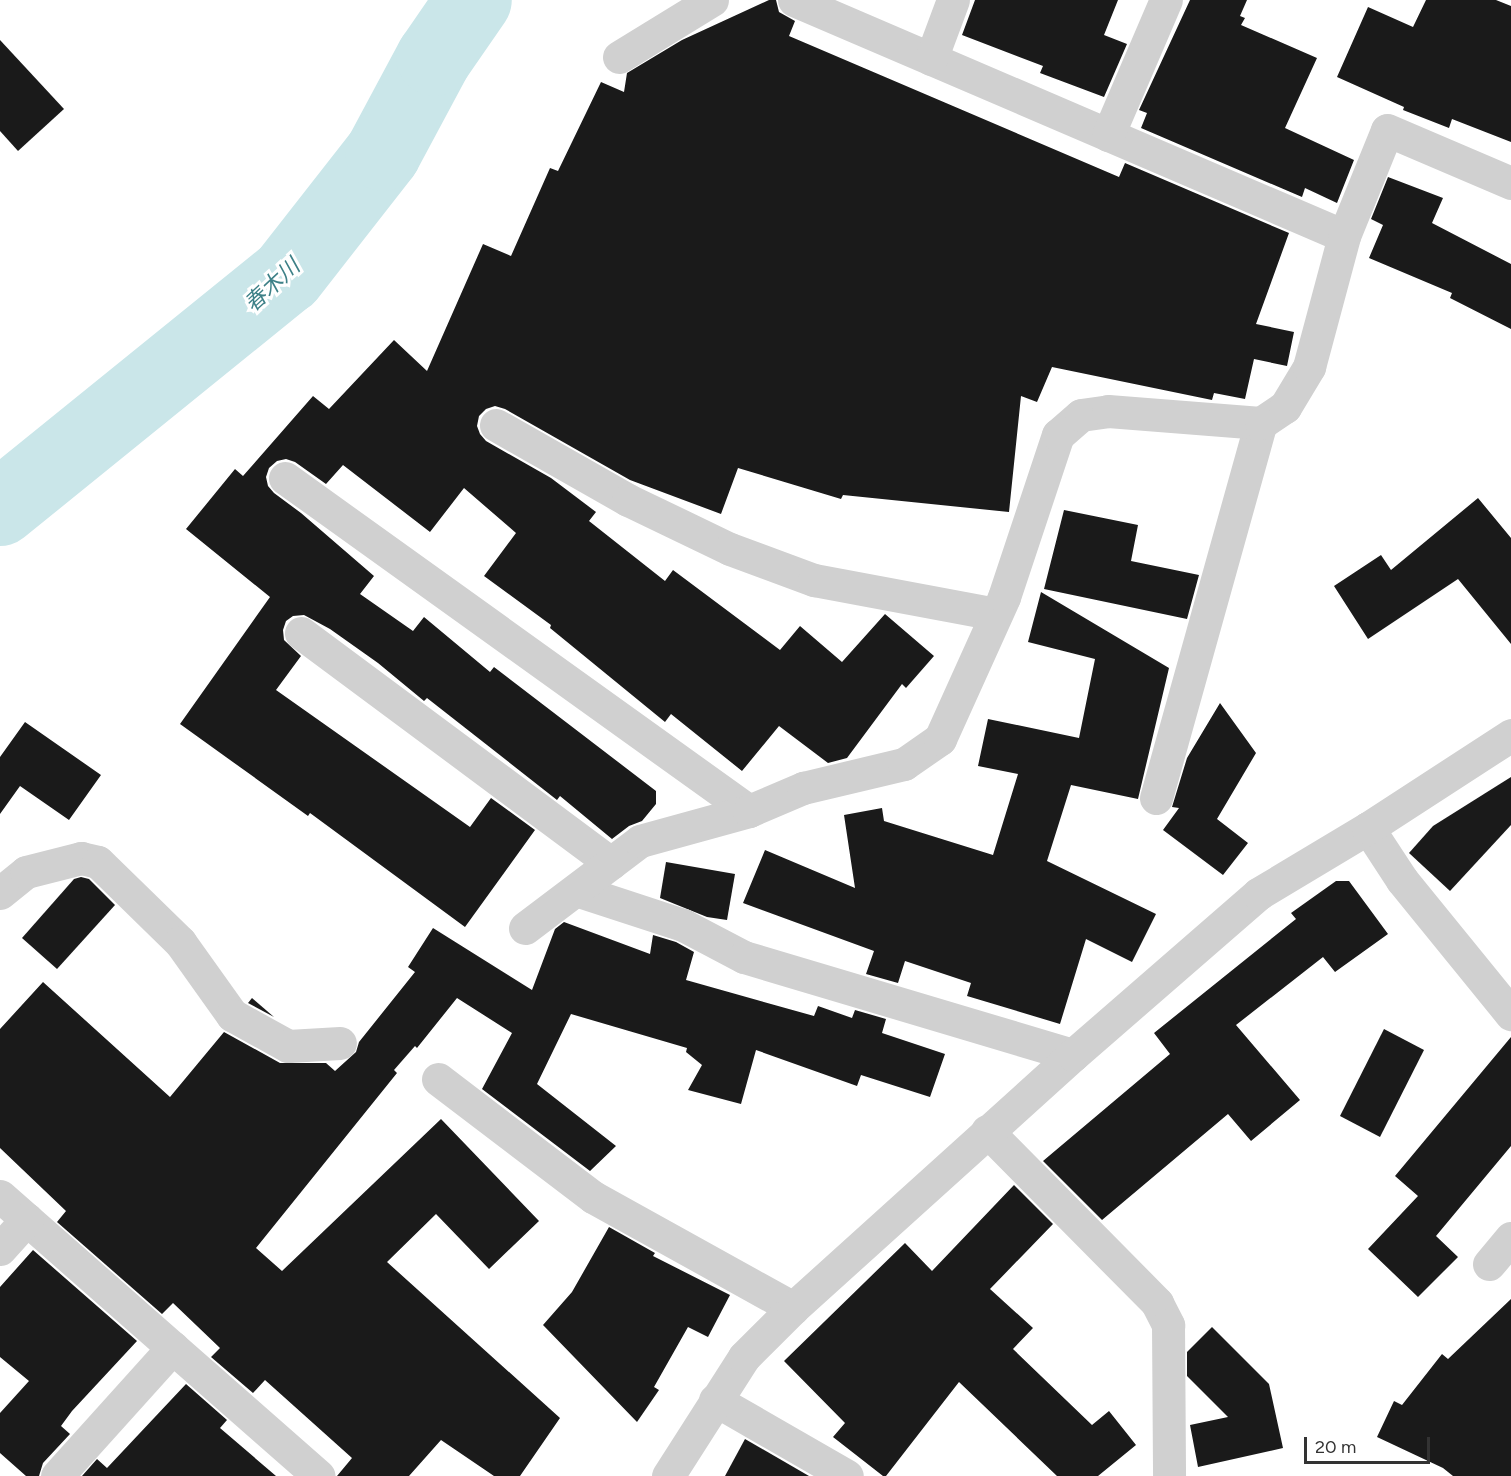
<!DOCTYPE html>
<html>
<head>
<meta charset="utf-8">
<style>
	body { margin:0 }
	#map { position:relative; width:1511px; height:1476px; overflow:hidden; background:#fff; font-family:Figtree,"Noto Sans JP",sans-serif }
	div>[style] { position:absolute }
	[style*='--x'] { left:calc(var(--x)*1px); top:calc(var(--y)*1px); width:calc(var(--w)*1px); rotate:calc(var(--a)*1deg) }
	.river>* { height:76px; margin:-38px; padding:0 38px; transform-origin:38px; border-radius:38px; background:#cae6e9 }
	.building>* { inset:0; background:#1a1a1a }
	.minor>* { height:33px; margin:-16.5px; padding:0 16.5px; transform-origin:16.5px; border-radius:16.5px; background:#d0d0d0 }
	span { translate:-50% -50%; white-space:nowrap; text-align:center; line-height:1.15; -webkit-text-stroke:6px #fff; paint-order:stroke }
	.water-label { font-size:22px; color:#3d8087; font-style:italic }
	.scale { position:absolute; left:1304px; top:1437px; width:126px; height:27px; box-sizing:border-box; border:3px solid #333; border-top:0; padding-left:8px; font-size:18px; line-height:21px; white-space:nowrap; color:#333; -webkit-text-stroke:4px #fff; paint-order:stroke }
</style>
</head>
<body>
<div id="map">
	<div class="river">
		<div style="--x:0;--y:508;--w:369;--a:-39"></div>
		<div style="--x:287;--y:276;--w:156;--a:-52"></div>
		<div style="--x:383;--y:153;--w:108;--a:-61.8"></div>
		<div style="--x:434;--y:58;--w:70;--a:-55.4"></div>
	</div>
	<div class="building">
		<div style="clip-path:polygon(769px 0,776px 0,779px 12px,795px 21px,789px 36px,1119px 177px,1125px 163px,1289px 233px,1256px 324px,1294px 332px,1287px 366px,1254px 359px,1245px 399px,1214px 393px,1212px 400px,1052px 367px,1037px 402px,1021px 396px,1009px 512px,843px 495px,841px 499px,738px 468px,721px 514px,630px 480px,505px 409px,495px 406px,486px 409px,479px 416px,477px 426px,480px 434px,486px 441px,551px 478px,596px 512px,589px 521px,665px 581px,673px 570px,780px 650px,800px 626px,842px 662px,885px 614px,934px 656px,906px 688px,902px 684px,847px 758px,828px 763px,779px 726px,742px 771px,671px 714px,665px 722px,550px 628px,551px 625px,484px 576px,516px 533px,464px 488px,430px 532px,343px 465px,326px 484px,295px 462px,286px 459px,277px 461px,269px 468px,266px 477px,268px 486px,274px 493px,301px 513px,374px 576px,360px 594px,413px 631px,424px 617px,490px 672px,494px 667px,656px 791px,656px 804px,642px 821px,629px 826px,612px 839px,560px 796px,557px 800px,427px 698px,424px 701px,378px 663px,330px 629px,304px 615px,293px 616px,286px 621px,283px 630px,284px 640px,301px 656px,276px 690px,470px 827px,491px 798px,535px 830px,465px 927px,310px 813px,308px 816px,180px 724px,270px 597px,186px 529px,235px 469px,243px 476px,313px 396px,329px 409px,394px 340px,427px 371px,483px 244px,511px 256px,550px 168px,558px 171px,601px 82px,624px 92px,627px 73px,682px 40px)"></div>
		<div style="clip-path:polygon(975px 0,1118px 0,1104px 35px,1127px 44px,1104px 97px,1040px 73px,1043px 66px,962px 35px)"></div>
		<div style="clip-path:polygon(1190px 0,1247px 0,1240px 16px,1245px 18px,1241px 25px,1317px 58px,1285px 128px,1354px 160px,1337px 203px,1305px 188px,1302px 197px,1141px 128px,1147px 113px,1139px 110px)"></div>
		<div style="clip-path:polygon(1426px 0,1496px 0,1511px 6px,1511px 142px,1452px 119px,1449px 128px,1403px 110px,1404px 107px,1337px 77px,1368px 7px,1413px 27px)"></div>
		<div style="clip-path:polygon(0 40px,64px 109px,18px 151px,0 131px)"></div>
		<div style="clip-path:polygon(1388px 177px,1443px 198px,1432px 223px,1511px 264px,1511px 329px,1450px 298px,1452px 293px,1369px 258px,1383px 225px,1371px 219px)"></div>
		<div style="clip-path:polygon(1478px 498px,1511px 538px,1511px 644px,1458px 579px,1368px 639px,1334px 586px,1381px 555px,1391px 570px)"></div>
		<div style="clip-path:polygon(1064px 510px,1138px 525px,1131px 561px,1199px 575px,1187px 619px,1044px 589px)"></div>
		<div style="clip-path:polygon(1041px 592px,1169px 668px,1138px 799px,1071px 785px,1047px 861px,1156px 914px,1132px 962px,1086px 939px,1060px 1024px,967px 996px,971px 983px,905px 961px,898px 983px,866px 974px,874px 951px,743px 903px,765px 850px,855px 888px,844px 815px,882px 808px,884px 821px,993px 855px,1018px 774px,978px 766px,988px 719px,1079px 738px,1095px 659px,1028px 642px)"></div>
		<div style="clip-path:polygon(1220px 703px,1256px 753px,1217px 819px,1248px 843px,1223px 875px,1163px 830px,1179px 808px,1172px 807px,1187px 758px)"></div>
		<div style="clip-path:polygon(25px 722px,101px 775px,69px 820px,20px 786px,0 814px,0 757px)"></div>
		<div style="clip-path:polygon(1511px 777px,1511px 825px,1450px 891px,1409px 853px,1433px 826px)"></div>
		<div style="clip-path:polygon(666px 862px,735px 874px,727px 920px,707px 917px,660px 898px)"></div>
		<div style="clip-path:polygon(81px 877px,89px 879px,115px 905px,57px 969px,22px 938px,74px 879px)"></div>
		<div style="clip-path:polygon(1336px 881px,1349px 881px,1388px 934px,1335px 972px,1323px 957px,1236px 1025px,1300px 1100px,1251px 1141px,1228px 1114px,1102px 1220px,1043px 1161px,1170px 1054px,1154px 1033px,1296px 919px,1291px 913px)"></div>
		<div style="clip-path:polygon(564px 922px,650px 954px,653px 935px,676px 942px,694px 952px,686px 980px,814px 1016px,818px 1006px,852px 1018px,855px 1010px,886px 1019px,882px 1033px,945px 1054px,930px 1097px,861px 1075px,857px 1086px,756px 1050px,741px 1104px,688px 1090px,702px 1065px,686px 1052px,687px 1048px,571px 1014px,537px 1084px,616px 1146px,590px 1171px,482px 1089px,512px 1033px,457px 998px,417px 1048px,415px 1046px,394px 1070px,397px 1073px,256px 1248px,282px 1271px,441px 1119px,539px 1221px,489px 1269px,436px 1214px,387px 1262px,560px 1418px,520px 1476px,494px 1476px,441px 1440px,409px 1476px,337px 1476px,352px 1458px,265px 1380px,253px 1393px,211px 1357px,220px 1348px,173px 1303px,162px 1314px,57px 1222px,66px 1211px,0 1148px,0 1029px,43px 982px,170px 1097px,224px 1032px,280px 1063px,326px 1063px,335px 1071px,356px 1052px,359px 1042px,415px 972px,408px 967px,433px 928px,532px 990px,555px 929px)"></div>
		<div style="clip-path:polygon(252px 998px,274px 1017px,248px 1003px)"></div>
		<div style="clip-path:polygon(1384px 1029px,1424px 1050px,1380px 1137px,1340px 1116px)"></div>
		<div style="clip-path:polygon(1511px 1037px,1511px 1146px,1436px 1236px,1458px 1257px,1418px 1297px,1368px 1249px,1418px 1196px,1395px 1176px)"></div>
		<div style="clip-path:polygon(1014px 1185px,1053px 1224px,990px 1289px,1033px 1328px,1013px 1349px,1092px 1425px,1109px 1411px,1136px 1445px,1098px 1476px,1057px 1476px,959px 1382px,886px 1476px,883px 1476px,833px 1437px,845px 1423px,784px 1361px,905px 1243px,932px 1271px)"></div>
		<div style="clip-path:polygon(609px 1227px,655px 1253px,653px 1256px,730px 1295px,708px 1337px,688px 1327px,654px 1387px,659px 1390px,637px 1422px,543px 1325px,572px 1292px)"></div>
		<div style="clip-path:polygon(33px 1250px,137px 1341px,72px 1411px,61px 1426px,70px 1434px,43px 1463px,39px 1476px,26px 1476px,0 1453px,0 1413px,29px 1381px,0 1357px,0 1287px)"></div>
		<div style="clip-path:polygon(1511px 1299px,1511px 1476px,1453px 1476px,1443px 1468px,1377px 1437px,1394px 1401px,1402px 1405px,1442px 1354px,1448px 1359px)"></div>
		<div style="clip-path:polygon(1212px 1327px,1269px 1384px,1283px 1448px,1198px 1467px,1190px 1425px,1228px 1417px,1187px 1376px,1187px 1352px)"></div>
		<div style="clip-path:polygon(186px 1384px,227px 1420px,220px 1428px,276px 1476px,82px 1476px,97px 1459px,107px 1468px)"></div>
		<div style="clip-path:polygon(745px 1439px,809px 1476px,725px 1476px)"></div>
	</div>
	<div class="minor">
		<div style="--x:794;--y:0;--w:598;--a:23.22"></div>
		<div style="--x:619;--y:57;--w:109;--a:-31.5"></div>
		<div style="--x:931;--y:59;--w:63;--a:-69.6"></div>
		<div style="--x:1108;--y:135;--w:147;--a:-66.8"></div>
		<div style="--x:496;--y:425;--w:152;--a:29.6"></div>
		<div style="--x:628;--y:500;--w:113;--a:25.7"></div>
		<div style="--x:730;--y:549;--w:90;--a:20.3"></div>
		<div style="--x:814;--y:580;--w:185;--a:10.6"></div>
		<div style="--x:285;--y:478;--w:571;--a:35.67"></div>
		<div style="--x:301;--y:633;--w:386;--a:36.6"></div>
		<div style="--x:1156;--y:798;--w:389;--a:-74.4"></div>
		<div style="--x:1368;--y:828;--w:62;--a:56.8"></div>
		<div style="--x:1402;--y:880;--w:173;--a:50.9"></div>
		<div style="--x:576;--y:890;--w:113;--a:18.1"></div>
		<div style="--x:683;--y:925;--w:69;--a:27.7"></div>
		<div style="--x:744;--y:957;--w:343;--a:16.6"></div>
		<div style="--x:0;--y:893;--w:33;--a:-39"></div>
		<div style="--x:26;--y:872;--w:57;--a:-14.3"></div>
		<div style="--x:81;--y:858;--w:17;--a:13"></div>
		<div style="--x:98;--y:862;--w:115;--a:44.3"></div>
		<div style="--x:180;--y:942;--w:90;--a:54.5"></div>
		<div style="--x:232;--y:1015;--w:64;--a:29"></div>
		<div style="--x:288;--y:1046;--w:52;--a:-3.3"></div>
		<div style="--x:525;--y:928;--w:144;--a:-37.1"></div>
		<div style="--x:640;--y:841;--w:113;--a:-15.4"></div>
		<div style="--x:749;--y:811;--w:59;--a:-23.1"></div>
		<div style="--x:803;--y:788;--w:104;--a:-13.4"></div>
		<div style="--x:904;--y:764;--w:44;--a:-34.8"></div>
		<div style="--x:940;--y:739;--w:156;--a:-65.7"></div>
		<div style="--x:1004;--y:597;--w:171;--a:-71.6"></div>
		<div style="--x:1058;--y:435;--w:30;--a:-41"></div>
		<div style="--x:1081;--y:415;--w:27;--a:-8"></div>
		<div style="--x:1108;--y:411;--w:153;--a:4.5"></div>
		<div style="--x:1261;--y:423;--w:29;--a:-34"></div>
		<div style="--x:1285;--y:407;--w:47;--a:-59"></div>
		<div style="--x:1309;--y:367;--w:136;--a:-75"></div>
		<div style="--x:1344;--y:236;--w:114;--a:-67.9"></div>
		<div style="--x:1387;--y:130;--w:135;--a:23.1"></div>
		<div style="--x:438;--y:1079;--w:195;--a:37.3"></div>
		<div style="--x:593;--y:1197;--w:229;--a:29"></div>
		<div style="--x:987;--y:1131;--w:242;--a:45.3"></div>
		<div style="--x:1157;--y:1303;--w:25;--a:63"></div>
		<div style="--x:1168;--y:1325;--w:151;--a:89.6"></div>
		<div style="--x:0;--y:1196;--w:424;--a:41.3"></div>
		<div style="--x:0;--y:1249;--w:40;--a:-48"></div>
		<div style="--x:1489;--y:1264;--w:34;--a:-50"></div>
		<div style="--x:715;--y:1400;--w:152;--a:29.9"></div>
		<div style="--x:57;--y:1476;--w:173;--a:-48"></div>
		<div style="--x:668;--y:1476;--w:141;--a:-57.4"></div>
		<div style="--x:744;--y:1357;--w:69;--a:-45"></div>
		<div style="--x:793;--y:1308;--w:377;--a:-42.1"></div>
		<div style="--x:1073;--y:1055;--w:245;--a:-41"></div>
		<div style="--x:1258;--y:894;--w:128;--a:-31"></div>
		<div style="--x:1368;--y:828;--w:171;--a:-33"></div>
	</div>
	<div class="water-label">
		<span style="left:272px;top:285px;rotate:-43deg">春木川</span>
	</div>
	<div class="scale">20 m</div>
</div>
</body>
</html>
